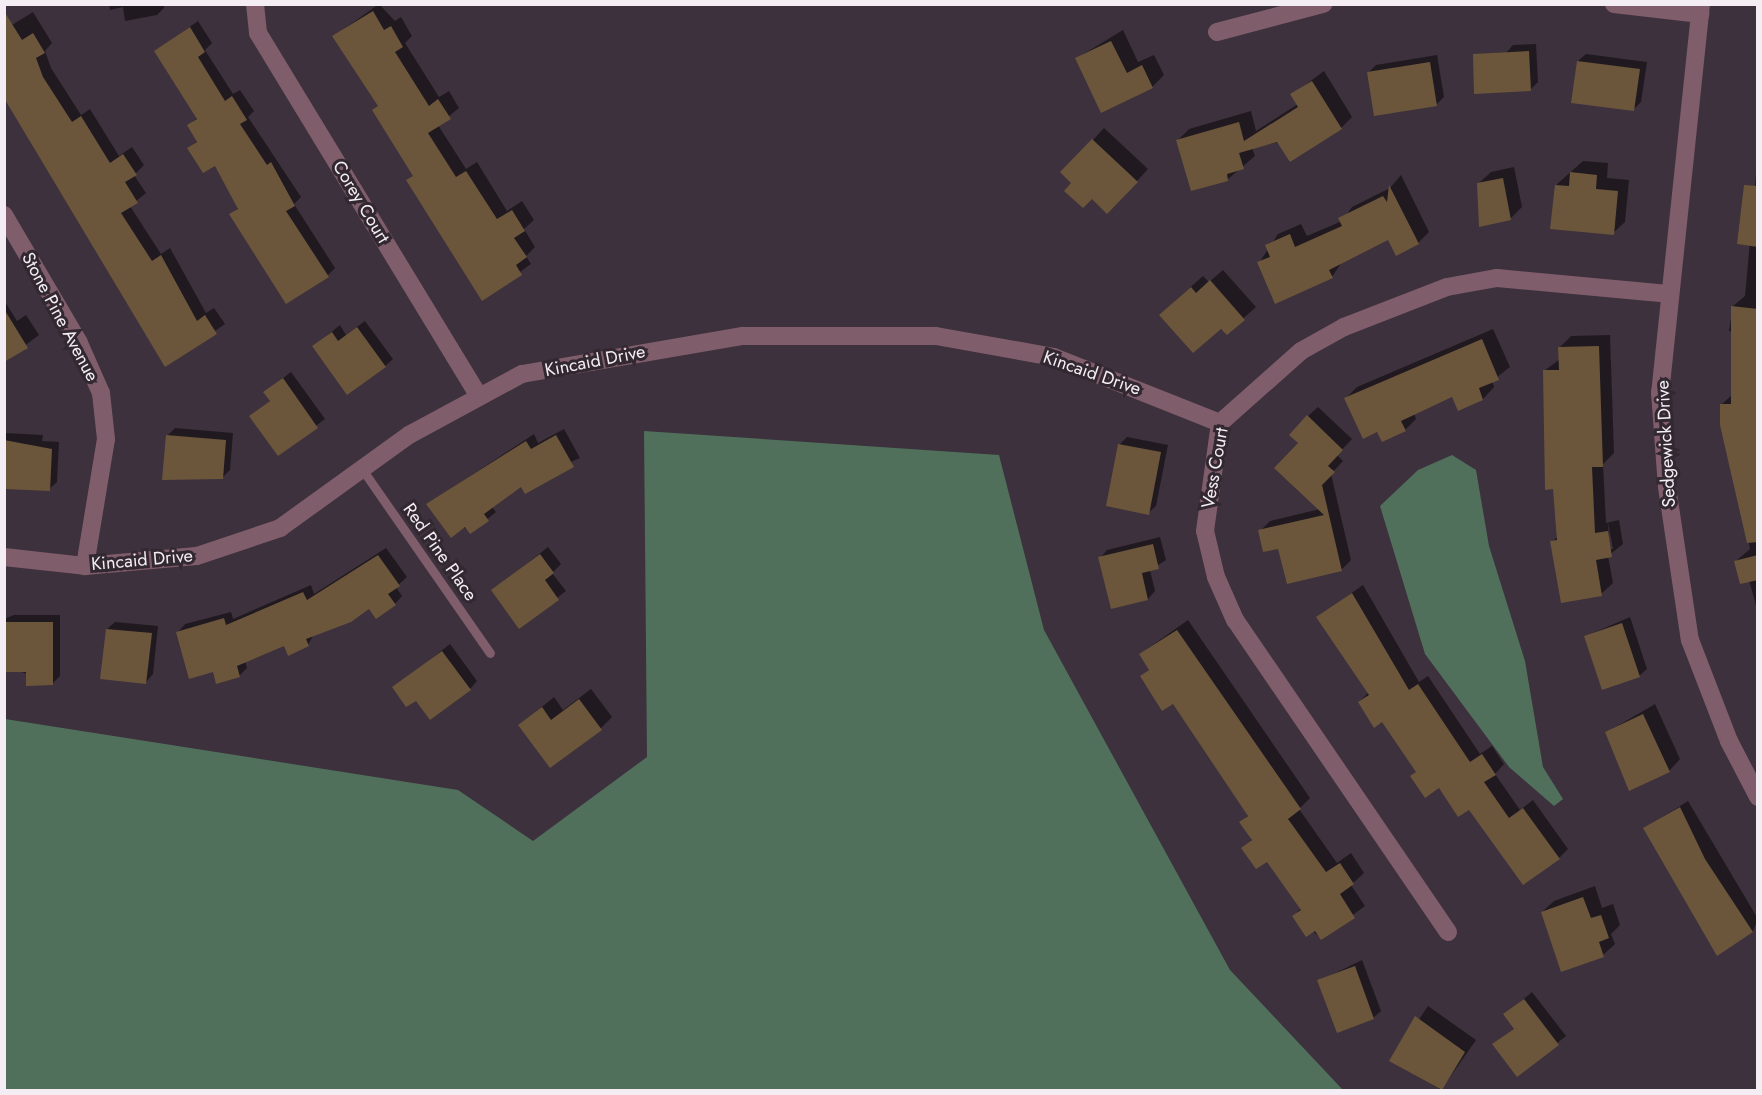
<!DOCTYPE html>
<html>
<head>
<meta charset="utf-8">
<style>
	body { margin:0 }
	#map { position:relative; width:1762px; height:1095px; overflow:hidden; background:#3c313c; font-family:Jost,sans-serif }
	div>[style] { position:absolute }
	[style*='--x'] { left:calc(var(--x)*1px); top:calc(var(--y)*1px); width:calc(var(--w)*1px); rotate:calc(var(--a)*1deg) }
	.forest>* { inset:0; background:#50705c }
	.shadow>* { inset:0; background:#0007 }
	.building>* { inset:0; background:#6c563b }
	.lane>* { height:9px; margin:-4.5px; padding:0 4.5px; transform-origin:4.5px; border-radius:4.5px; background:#805d6b }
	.street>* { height:18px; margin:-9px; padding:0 9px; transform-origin:9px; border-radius:9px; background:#805d6b }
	span { translate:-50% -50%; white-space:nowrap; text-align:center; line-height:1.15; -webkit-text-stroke:6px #322831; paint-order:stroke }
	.street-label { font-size:18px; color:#f4edf3 }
	.frame { position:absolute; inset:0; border:6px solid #f4edf3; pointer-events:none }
</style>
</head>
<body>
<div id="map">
	<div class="forest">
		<div style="clip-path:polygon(644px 431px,999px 455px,1044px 630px,1230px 970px,1343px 1090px,5px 1090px,5px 719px,458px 790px,533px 841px,647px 757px)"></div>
		<div style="clip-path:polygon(1452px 455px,1476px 470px,1489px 546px,1525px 661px,1543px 767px,1563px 799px,1554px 806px,1509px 767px,1425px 654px,1380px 506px,1418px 470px)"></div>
	</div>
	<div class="shadow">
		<div style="clip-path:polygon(109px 4px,164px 4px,164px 8px,157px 15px,125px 21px,123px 7px,110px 10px)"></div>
		<div style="clip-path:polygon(379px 4px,395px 21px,401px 17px,412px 36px,405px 43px,439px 97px,449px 91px,459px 108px,438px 125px,466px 169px,477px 162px,507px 211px,522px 201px,534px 220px,524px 229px,535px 247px,526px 256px,531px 264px,482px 299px,379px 105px,334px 36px)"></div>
		<div style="clip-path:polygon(33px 12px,52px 43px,45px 51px,51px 68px,81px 115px,90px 109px,119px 156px,132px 147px,144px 165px,134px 175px,146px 193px,130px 206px,161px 254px,170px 248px,206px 313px,214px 308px,225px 324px,166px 365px,4px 30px)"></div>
		<div style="clip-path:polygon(198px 21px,212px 43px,205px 50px,233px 94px,240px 90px,254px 111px,248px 117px,301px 197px,294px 204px,335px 268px,328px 275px,231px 215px,239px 207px,215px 164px,189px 148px,198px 140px,189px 125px,198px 117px,156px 51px)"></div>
		<div style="clip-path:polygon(1123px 30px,1138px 62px,1154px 55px,1164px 75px,1152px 87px,1077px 58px)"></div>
		<div style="clip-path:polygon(1536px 44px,1538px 82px,1530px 90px,1506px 53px,1513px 45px)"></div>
		<div style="clip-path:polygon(1586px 54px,1647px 62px,1641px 102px,1633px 110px,1578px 61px)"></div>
		<div style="clip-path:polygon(1437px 55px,1444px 97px,1436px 105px,1368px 73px,1376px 65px)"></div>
		<div style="clip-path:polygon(1324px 71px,1352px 117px,1341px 128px,1252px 148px,1255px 156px,1228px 179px,1178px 140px,1189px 129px,1251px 111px,1256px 131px,1298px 104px,1292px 95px)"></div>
		<div style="clip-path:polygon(1104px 128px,1148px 169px,1119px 201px,1073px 183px,1093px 140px)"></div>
		<div style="clip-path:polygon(1758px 152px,1758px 613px,1749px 580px,1736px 561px,1750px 549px,1722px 404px,1733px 394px,1733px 332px,1729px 331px,1733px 306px,1745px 296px)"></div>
		<div style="clip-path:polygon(1583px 161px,1608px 163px,1607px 178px,1629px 180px,1625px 222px,1613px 233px,1556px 185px)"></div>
		<div style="clip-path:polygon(1514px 167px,1522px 207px,1511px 218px,1479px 183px,1491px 172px)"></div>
		<div style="clip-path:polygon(1401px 175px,1429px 232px,1418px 243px,1388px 238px,1342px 262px,1332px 277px,1259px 263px,1278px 234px,1301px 224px,1307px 236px,1342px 221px,1352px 207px,1390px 188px)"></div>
		<div style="clip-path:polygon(1223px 270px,1256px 307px,1227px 333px,1173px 303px,1203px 276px,1209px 282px)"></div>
		<div style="clip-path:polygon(4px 300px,17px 321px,26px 315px,39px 335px,4px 361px)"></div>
		<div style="clip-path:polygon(365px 321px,393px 359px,385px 366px,314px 346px,340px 325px,346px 335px)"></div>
		<div style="clip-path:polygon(1493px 329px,1510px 367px,1492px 381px,1494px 387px,1483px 399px,1453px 395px,1414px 413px,1416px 419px,1405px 430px,1378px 430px,1346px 398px,1357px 387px)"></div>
		<div style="clip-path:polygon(evenodd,1610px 335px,1614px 453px,1603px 464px,1606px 523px,1619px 520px,1623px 544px,1608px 556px,1613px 583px,1601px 594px,1552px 542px,1559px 535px,1555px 487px,1547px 488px,1544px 371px,1560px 359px,1559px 348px,1571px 336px,1610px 335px,1608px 523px,1613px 549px,1609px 549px,1608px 523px)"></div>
		<div style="clip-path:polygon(291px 372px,325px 419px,278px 454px,251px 416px,271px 400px,265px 392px)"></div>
		<div style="clip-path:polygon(1318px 407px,1352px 439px,1337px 455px,1343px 461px,1331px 474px,1351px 560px,1341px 570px,1280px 547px,1260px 531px,1270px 521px,1320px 509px,1300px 443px,1308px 416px)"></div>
		<div style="clip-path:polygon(175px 428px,233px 433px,230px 470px,222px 478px,163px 479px,167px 436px)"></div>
		<div style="clip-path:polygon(564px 429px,580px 458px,521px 484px,491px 506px,496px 512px,471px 532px,428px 504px,534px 434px,538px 443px)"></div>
		<div style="clip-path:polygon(4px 433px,43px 435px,42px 441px,59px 442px,57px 482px,49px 489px,4px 487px)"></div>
		<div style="clip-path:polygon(1127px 437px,1168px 445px,1156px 506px,1148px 513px,1119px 445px)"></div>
		<div style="clip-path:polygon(1160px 537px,1166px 560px,1150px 570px,1155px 591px,1148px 599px,1112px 607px,1100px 558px,1107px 550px)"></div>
		<div style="clip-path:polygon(548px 547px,561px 564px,552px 573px,566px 591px,519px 627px,493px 590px)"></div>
		<div style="clip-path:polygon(386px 548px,407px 577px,396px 587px,402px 596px,395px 604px,369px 607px,314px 634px,308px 645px,285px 644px,245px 661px,247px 668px,239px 676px,214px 671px,178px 632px,185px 624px,231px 612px,233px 619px,311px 585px,314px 594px)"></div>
		<div style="clip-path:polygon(1363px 585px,1419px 682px,1428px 676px,1480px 754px,1492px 746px,1504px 764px,1495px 774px,1520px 810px,1533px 800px,1568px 849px,1559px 858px,1439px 786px,1412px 776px,1417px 771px,1383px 720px,1359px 702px,1369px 692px,1318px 617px)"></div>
		<div style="clip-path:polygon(14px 615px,60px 615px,60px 676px,52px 684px,4px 665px,4px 619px)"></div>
		<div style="clip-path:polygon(1630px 617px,1647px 669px,1639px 676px,1586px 636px)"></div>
		<div style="clip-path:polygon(1188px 620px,1310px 798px,1299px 809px,1337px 863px,1351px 853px,1364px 873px,1351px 885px,1365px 906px,1321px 938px,1294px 916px,1301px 908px,1267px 860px,1243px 848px,1253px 838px,1241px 822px,1249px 814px,1173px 702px,1142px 676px,1150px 669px,1140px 654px)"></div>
		<div style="clip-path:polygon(115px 622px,158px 626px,153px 674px,146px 682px,107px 629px)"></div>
		<div style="clip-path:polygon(450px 644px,477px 681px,470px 689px,416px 699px,394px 688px)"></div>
		<div style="clip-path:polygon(591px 689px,612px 717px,601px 728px,520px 725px,554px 697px,563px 710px)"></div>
		<div style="clip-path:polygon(1655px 704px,1680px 759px,1669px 771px,1607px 732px)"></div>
		<div style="clip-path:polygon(1688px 801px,1758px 919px,1753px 931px,1718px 954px,1645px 828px)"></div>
		<div style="clip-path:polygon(1595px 886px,1602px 908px,1613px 904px,1620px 925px,1611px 934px,1615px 944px,1603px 955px,1542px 912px,1554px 901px)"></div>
		<div style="clip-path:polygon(1362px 960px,1381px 1011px,1373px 1018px,1319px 981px)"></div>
		<div style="clip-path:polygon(1532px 992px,1566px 1036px,1517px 1075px,1494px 1045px,1515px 1028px,1505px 1015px)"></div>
		<div style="clip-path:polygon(1428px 1006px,1476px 1040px,1441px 1090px,1391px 1061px)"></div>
	</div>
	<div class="building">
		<div style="clip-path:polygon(4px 11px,22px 40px,33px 33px,45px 53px,36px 58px,43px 77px,72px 122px,81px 116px,110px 163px,123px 154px,137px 175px,125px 182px,138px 203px,121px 213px,152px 261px,161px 255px,197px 321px,205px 315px,217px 334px,165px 367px,4px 98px)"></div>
		<div style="clip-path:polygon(373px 11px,384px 30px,391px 26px,403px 47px,395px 52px,429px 106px,438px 99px,451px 119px,428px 133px,456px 177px,466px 171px,497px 219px,512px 210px,525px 231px,514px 238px,527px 257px,516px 265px,522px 275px,482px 301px,406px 180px,413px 176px,372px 110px,378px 106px,332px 36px)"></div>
		<div style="clip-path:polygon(190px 27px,205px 52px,198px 57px,225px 101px,232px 96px,247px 120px,240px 124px,267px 165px,271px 162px,295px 206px,286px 211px,329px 277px,286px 304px,229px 214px,238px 209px,215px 166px,203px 173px,187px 148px,197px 142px,187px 125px,197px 119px,154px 51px)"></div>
		<div style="clip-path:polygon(1111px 41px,1127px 73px,1142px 65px,1153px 88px,1101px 113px,1075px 58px)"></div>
		<div style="clip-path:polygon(1529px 51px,1531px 91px,1474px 94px,1473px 54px)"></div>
		<div style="clip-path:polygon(1577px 61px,1640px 69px,1634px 111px,1571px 103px)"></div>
		<div style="clip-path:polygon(1430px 62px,1437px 106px,1374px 116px,1367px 72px)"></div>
		<div style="clip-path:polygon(1312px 81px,1342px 129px,1290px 162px,1277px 142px,1239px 153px,1244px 169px,1227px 174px,1228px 181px,1191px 191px,1176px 140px,1239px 122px,1244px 141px,1298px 107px,1290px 94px)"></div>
		<div style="clip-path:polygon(1092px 139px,1138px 182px,1107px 214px,1092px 199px,1083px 208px,1064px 191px,1071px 183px,1060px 172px)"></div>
		<div style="clip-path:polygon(1570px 172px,1597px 175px,1596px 189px,1618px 191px,1614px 235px,1550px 229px,1555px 185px,1569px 186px)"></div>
		<div style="clip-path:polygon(1503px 178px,1511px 220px,1479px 227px,1477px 183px)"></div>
		<div style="clip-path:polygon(1389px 185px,1419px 244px,1396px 256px,1388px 240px,1329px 270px,1333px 278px,1275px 304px,1257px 262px,1270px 257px,1265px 245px,1290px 234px,1295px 247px,1342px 226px,1338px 218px,1383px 196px,1387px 202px)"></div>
		<div style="clip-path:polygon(1744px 185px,1758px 186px,1758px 247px,1737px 244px)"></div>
		<div style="clip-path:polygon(1210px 280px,1245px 320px,1227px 335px,1221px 329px,1193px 353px,1159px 315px,1191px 287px,1196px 293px)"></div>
		<div style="clip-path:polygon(1731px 306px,1758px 309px,1758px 542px,1747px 543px,1720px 425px,1720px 404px,1731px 404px)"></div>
		<div style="clip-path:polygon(4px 309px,28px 348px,4px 362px)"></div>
		<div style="clip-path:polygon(357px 327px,386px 367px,347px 395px,312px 346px,332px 332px,338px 341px)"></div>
		<div style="clip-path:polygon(1482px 339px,1499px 380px,1479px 388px,1483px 400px,1458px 411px,1452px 397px,1401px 421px,1406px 431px,1382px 442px,1377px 432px,1363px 439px,1344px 398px)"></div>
		<div style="clip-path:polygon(1599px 346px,1603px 467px,1592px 467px,1595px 533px,1608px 531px,1612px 557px,1596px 560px,1602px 596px,1561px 603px,1550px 541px,1557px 540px,1553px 489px,1545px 490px,1543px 370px,1559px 370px,1558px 347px)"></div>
		<div style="clip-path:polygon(283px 378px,318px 428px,278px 456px,249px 416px,270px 401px,263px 392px)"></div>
		<div style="clip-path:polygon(1307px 415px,1343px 450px,1328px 466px,1335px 472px,1322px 485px,1342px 571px,1287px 584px,1278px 549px,1263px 552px,1258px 530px,1324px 515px,1274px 468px,1298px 443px,1289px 435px)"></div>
		<div style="clip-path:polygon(166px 435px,226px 440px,223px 479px,162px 480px)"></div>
		<div style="clip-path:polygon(556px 435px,574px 467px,525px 494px,521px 487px,484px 514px,489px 521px,470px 534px,465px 527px,451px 538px,426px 504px,526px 441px,531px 449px)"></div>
		<div style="clip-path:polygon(4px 440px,52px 449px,50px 491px,4px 489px)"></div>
		<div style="clip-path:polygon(1118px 444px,1161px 452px,1149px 515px,1106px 506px)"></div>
		<div style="clip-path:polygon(1153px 544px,1159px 569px,1142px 573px,1148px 600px,1111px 609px,1098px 557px)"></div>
		<div style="clip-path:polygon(540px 554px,554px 573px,545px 580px,559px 600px,519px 629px,491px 590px)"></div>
		<div style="clip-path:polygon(378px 555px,400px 586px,388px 594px,396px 605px,376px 619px,369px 609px,351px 622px,306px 639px,309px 646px,288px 656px,284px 646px,237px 666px,240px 677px,216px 684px,213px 672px,189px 679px,176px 632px,224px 618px,226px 625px,303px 592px,307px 600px)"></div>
		<div style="clip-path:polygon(1758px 555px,1758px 580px,1740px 584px,1734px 561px)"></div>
		<div style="clip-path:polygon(1352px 593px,1409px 690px,1418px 684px,1470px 762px,1482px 754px,1496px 775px,1484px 782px,1509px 818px,1523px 808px,1560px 859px,1523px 885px,1469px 810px,1458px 817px,1439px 788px,1425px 798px,1410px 776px,1416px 772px,1382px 722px,1374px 728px,1358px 702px,1369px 695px,1316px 617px)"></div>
		<div style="clip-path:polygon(5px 622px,53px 622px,53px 685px,26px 686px,26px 672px,5px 672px)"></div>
		<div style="clip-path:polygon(1622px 623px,1640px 677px,1602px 690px,1584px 636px)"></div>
		<div style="clip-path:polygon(106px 629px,152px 633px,146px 684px,100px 679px)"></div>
		<div style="clip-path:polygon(1177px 630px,1301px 809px,1288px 819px,1326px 872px,1340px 863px,1354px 884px,1340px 894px,1355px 918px,1321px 940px,1315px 931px,1306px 937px,1292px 916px,1301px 910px,1267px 862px,1256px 869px,1241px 848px,1252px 840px,1239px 822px,1248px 816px,1173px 704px,1162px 711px,1140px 676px,1149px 670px,1139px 654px)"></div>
		<div style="clip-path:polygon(442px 651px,471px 690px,430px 720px,416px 701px,406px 707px,392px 687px)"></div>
		<div style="clip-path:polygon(579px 699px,602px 730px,550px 768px,518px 725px,542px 707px,551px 720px)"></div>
		<div style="clip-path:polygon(1643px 714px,1670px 772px,1629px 791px,1605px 732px)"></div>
		<div style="clip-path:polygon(1680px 807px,1705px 859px,1753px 932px,1717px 956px,1643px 828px)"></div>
		<div style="clip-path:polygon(1583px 897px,1591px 918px,1601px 915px,1609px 938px,1599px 942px,1604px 957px,1561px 972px,1541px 912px)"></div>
		<div style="clip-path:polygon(1355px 966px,1374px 1019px,1337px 1033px,1317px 980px)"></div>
		<div style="clip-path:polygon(1524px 999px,1559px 1045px,1517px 1077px,1492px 1044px,1514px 1029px,1503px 1014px)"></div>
		<div style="clip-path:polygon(1415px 1016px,1465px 1052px,1442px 1090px,1389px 1061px)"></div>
	</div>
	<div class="lane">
		<div style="--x:362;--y:469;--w:224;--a:55.2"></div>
	</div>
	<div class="street">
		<div style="--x:255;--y:4;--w:29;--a:84"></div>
		<div style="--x:258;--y:33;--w:424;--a:58.7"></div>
		<div style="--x:1614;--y:4;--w:87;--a:6.6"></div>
		<div style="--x:1701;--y:4;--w:390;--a:96"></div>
		<div style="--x:1660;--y:392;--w:95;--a:85.8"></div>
		<div style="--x:1667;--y:487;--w:155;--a:81.5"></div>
		<div style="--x:1690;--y:640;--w:108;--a:68.9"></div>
		<div style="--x:1729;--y:741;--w:63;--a:62.6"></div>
		<div style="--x:1217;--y:32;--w:110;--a:-14.8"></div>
		<div style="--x:4;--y:215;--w:148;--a:59.6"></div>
		<div style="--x:79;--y:343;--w:55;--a:66.3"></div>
		<div style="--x:101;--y:393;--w:46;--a:83.8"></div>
		<div style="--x:106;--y:439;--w:129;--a:99.4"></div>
		<div style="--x:4;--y:557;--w:81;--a:6.3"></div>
		<div style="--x:85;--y:566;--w:112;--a:-5.1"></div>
		<div style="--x:197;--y:556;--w:88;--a:-18.6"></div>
		<div style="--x:280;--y:528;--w:159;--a:-35.8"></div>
		<div style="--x:409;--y:435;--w:128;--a:-28.4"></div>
		<div style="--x:522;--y:374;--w:224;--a:-9.8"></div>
		<div style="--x:743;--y:336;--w:193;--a:0"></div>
		<div style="--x:936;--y:336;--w:120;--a:10.1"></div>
		<div style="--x:1054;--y:357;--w:179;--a:21.7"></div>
		<div style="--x:1448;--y:932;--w:378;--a:-124.3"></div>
		<div style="--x:1235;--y:620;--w:47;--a:-113.8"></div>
		<div style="--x:1216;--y:577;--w:47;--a:-103.4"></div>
		<div style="--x:1205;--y:531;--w:109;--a:-82.1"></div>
		<div style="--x:1220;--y:423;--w:108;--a:-41.6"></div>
		<div style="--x:1301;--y:351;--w:49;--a:-29.2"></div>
		<div style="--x:1344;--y:327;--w:110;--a:-21.2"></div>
		<div style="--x:1447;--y:287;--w:51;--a:-10.2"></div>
		<div style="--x:1497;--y:278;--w:172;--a:5.3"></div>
	</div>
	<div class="street-label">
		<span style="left:361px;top:202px;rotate:59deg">Corey Court</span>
		<span style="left:60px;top:317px;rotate:62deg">Stone Pine Avenue</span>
		<span style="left:595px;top:361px;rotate:-11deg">Kincaid Drive</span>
		<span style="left:1092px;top:373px;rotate:19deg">Kincaid Drive</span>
		<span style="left:1666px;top:444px;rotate:-93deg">Sedgewick Drive</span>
		<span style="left:1215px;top:468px;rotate:-80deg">Vess Court</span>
		<span style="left:440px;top:552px;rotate:55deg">Red Pine Place</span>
		<span style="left:142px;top:560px;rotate:-5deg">Kincaid Drive</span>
	</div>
	<div class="frame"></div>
</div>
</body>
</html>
